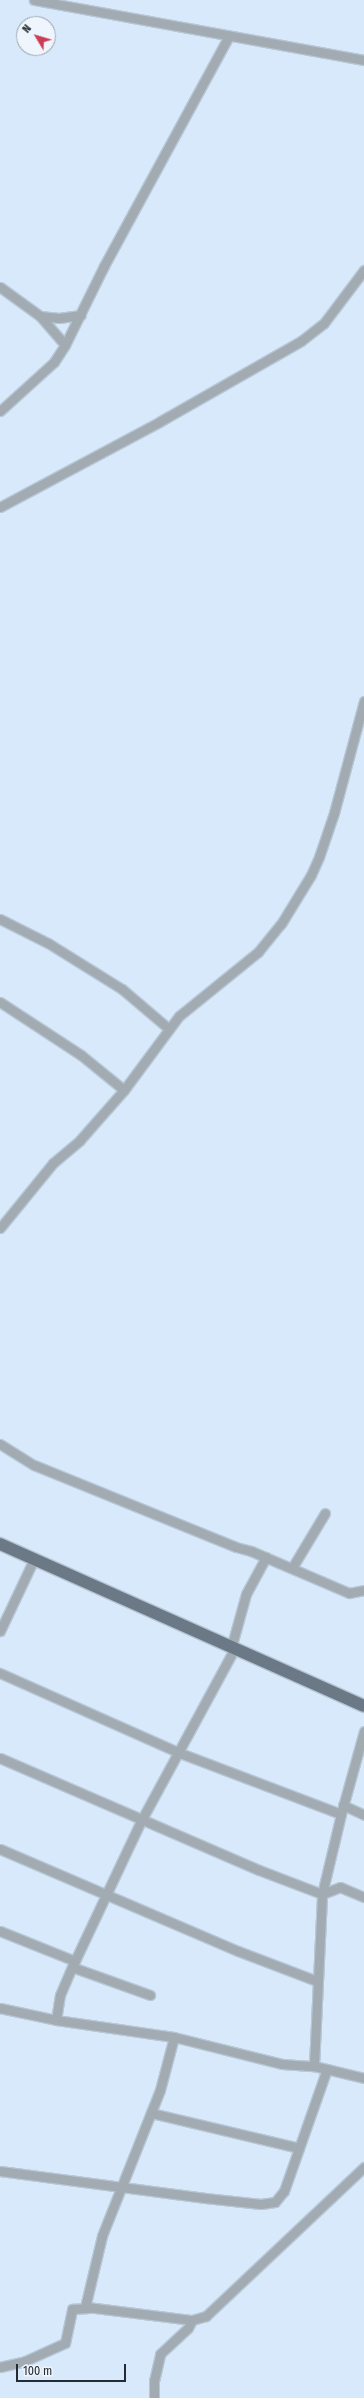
<!DOCTYPE html>
<html>
<head>
<meta charset="utf-8">
<style>
	body { margin:0 }
	#map { position:relative; width:364px; height:2398px; overflow:hidden; background:#d7e9fa; font-family:"Fira Sans Condensed",sans-serif }
	div>[style] { position:absolute }
	[style*='--x'] { left:calc(var(--x)*1px); top:calc(var(--y)*1px); width:calc(var(--w)*1px); rotate:calc(var(--a)*1deg) }
	.roads { filter:drop-shadow(1px 0 #b7c7d6) drop-shadow(-1px 0 #b7c7d6) drop-shadow(0 1px #b7c7d6) drop-shadow(0 -1px #b7c7d6) }
	.minor>* { height:9px; margin:-4.5px; padding:0 4.5px; transform-origin:4.5px; border-radius:4.5px; background:#a3abb2 }
	.primary>* { height:12px; margin:-6px; padding:0 6px; transform-origin:6px; border-radius:6px; background:#6b7885 }
	span { translate:-50% -50%; white-space:nowrap; text-align:center; line-height:1.15; -webkit-text-stroke:3px #eef5fc; paint-order:stroke }
	.north { position:absolute; left:16px; top:16px; width:40px; height:40px; box-sizing:border-box; background:#eef5fc; border:1px solid #9da4ab; border-radius:50%; rotate:308deg; font-size:11px; font-weight:700; line-height:16px; text-align:center; color:#242b31 }
	.north::after { content:''; display:block; margin:auto; width:14px; height:18px; background:#cc3c57; clip-path:polygon(50% 0,100% 100%,50% 72%,0 100%) }
	.scale { position:absolute; left:16px; top:2364px; width:110px; height:18px; box-sizing:border-box; border:2px solid #242b31; border-top:0; padding-left:5px; font-size:12px; line-height:14px; white-space:nowrap; color:#242b31; -webkit-text-stroke:3px #eef5fc; paint-order:stroke }
</style>
</head>
<body>
<div id="map">
	<div class="roads">
		<div class="minor">
			<div style="--x:34;--y:0;--w:335;--a:10.3"></div>
			<div style="--x:0;--y:287;--w:49;--a:35.9"></div>
			<div style="--x:40;--y:316;--w:38;--a:49"></div>
			<div style="--x:40;--y:316;--w:19;--a:6"></div>
			<div style="--x:59;--y:318;--w:22;--a:-8"></div>
			<div style="--x:0;--y:411;--w:73;--a:-42.2"></div>
			<div style="--x:54;--y:362;--w:20;--a:-57"></div>
			<div style="--x:65;--y:345;--w:88;--a:-63.7"></div>
			<div style="--x:104;--y:266;--w:262;--a:-61.5"></div>
			<div style="--x:0;--y:507;--w:180;--a:-28.1"></div>
			<div style="--x:159;--y:422;--w:163;--a:-29.7"></div>
			<div style="--x:301;--y:341;--w:29;--a:-38"></div>
			<div style="--x:324;--y:323;--w:66;--a:-53"></div>
			<div style="--x:0;--y:919;--w:54;--a:26.6"></div>
			<div style="--x:48;--y:943;--w:87;--a:31.9"></div>
			<div style="--x:122;--y:989;--w:60;--a:40.3"></div>
			<div style="--x:0;--y:1002;--w:97;--a:33.2"></div>
			<div style="--x:81;--y:1055;--w:55;--a:39.1"></div>
			<div style="--x:0;--y:1228;--w:84;--a:-50.8"></div>
			<div style="--x:53;--y:1163;--w:35;--a:-40"></div>
			<div style="--x:80;--y:1140;--w:67;--a:-48.7"></div>
			<div style="--x:124;--y:1090;--w:92;--a:-53.4"></div>
			<div style="--x:179;--y:1016;--w:102;--a:-39"></div>
			<div style="--x:258;--y:952;--w:36;--a:-51"></div>
			<div style="--x:281;--y:924;--w:57;--a:-58.5"></div>
			<div style="--x:311;--y:875;--w:20;--a:-66"></div>
			<div style="--x:319;--y:857;--w:46;--a:-71.2"></div>
			<div style="--x:334;--y:813;--w:116;--a:-75"></div>
			<div style="--x:0;--y:1444;--w:40;--a:32"></div>
			<div style="--x:34;--y:1465;--w:218;--a:22.1"></div>
			<div style="--x:236;--y:1547;--w:16;--a:15"></div>
			<div style="--x:251;--y:1551;--w:107;--a:23.2"></div>
			<div style="--x:349;--y:1593;--w:15;--a:-11"></div>
			<div style="--x:292;--y:1568;--w:64;--a:-59"></div>
			<div style="--x:0;--y:1631;--w:80;--a:-64.7"></div>
			<div style="--x:233;--y:1641;--w:49;--a:-74.5"></div>
			<div style="--x:246;--y:1594;--w:42;--a:-61.6"></div>
			<div style="--x:0;--y:1673;--w:197;--a:24"></div>
			<div style="--x:180;--y:1753;--w:172;--a:20.8"></div>
			<div style="--x:0;--y:1758;--w:282;--a:23.4"></div>
			<div style="--x:259;--y:1870;--w:67;--a:20.9"></div>
			<div style="--x:322;--y:1894;--w:19;--a:-21"></div>
			<div style="--x:340;--y:1887;--w:26;--a:23"></div>
			<div style="--x:343;--y:1805;--w:23;--a:25"></div>
			<div style="--x:0;--y:1849;--w:259;--a:23.2"></div>
			<div style="--x:238;--y:1951;--w:85;--a:20.8"></div>
			<div style="--x:0;--y:1931;--w:81;--a:21.8"></div>
			<div style="--x:72;--y:1967;--w:83;--a:19.7"></div>
			<div style="--x:0;--y:2008;--w:57;--a:12.1"></div>
			<div style="--x:56;--y:2020;--w:119;--a:8.2"></div>
			<div style="--x:174;--y:2037;--w:111;--a:14"></div>
			<div style="--x:282;--y:2064;--w:32;--a:4"></div>
			<div style="--x:314;--y:2066;--w:51;--a:13.5"></div>
			<div style="--x:56;--y:2020;--w:25;--a:-81"></div>
			<div style="--x:60;--y:1995;--w:30;--a:-67"></div>
			<div style="--x:72;--y:1967;--w:161;--a:-64.7"></div>
			<div style="--x:141;--y:1821;--w:197;--a:-61.5"></div>
			<div style="--x:174;--y:2037;--w:55;--a:104.8"></div>
			<div style="--x:160;--y:2090;--w:157;--a:111.7"></div>
			<div style="--x:102;--y:2236;--w:69;--a:103.4"></div>
			<div style="--x:86;--y:2303;--w:4;--a:76"></div>
			<div style="--x:87;--y:2307;--w:106;--a:7.1"></div>
			<div style="--x:192;--y:2320;--w:15;--a:-16"></div>
			<div style="--x:206;--y:2316;--w:217;--a:-43.3"></div>
			<div style="--x:314;--y:2066;--w:172;--a:-87.3"></div>
			<div style="--x:322;--y:1894;--w:82;--a:-76.6"></div>
			<div style="--x:341;--y:1814;--w:86;--a:-74.5"></div>
			<div style="--x:151;--y:2113;--w:152;--a:13.3"></div>
			<div style="--x:0;--y:2171;--w:207;--a:7.5"></div>
			<div style="--x:205;--y:2198;--w:56;--a:6.1"></div>
			<div style="--x:261;--y:2204;--w:14;--a:-8"></div>
			<div style="--x:275;--y:2202;--w:14;--a:-51"></div>
			<div style="--x:284;--y:2191;--w:129;--a:-70.6"></div>
			<div style="--x:0;--y:2367;--w:26;--a:-13"></div>
			<div style="--x:25;--y:2361;--w:44;--a:-24.2"></div>
			<div style="--x:65;--y:2343;--w:35;--a:-78"></div>
			<div style="--x:72;--y:2309;--w:17;--a:-3"></div>
			<div style="--x:154;--y:2398;--w:17;--a:-90"></div>
			<div style="--x:154;--y:2381;--w:28;--a:-77"></div>
			<div style="--x:160;--y:2354;--w:38;--a:-43"></div>
			<div style="--x:188;--y:2328;--w:9;--a:-63"></div>
		</div>
		<div class="primary">
			<div style="--x:0;--y:1544;--w:398;--a:24"></div>
		</div>
	</div>
	<div class="north">N</div>
	<div class="scale">100 m</div>
</div>
</body>
</html>
